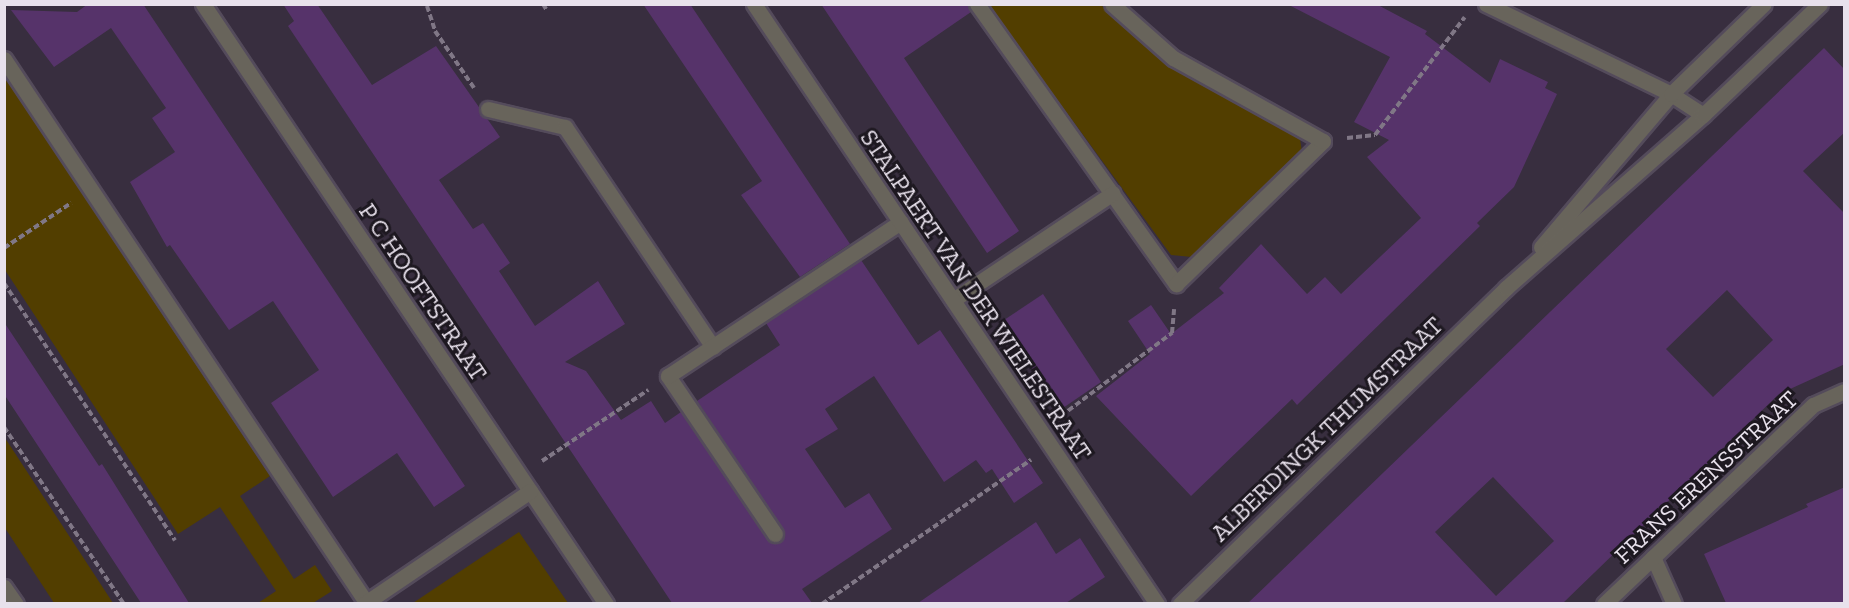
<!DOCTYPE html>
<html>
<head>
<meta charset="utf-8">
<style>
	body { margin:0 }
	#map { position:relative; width:1849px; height:608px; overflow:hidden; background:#382e3f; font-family:"Zilla Slab",serif }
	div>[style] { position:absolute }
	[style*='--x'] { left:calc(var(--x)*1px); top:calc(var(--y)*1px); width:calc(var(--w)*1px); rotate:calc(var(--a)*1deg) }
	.green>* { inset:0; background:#523e00 }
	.building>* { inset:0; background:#56336a }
	.path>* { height:4px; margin-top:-2px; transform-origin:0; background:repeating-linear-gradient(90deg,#807786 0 6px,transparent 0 9px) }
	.roads { filter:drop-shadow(2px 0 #544b5b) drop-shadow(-2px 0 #544b5b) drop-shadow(0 2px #544b5b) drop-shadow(0 -2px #544b5b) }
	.service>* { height:15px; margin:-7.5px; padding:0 7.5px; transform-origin:7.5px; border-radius:7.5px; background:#68645b }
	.minor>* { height:15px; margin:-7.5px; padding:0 7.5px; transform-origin:7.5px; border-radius:7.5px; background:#68645b }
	span { translate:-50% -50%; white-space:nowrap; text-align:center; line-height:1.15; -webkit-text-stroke:6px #1d1820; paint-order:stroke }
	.street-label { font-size:24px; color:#e8e1ec }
	.frame { position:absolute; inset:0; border:6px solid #e8e1ec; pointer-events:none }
</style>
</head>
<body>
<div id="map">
	<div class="green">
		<div style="clip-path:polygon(988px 5px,1101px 5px,1169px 64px,1300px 139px,1302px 152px,1192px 257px,1171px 255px)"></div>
		<div style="clip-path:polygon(4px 72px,270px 476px,240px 496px,294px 579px,315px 565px,332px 591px,313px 603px,258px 603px,276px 591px,220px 507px,178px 534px,5px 270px)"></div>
		<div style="clip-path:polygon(4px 438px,5px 438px,113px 603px,54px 603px,5px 528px)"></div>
		<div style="clip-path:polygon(519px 532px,568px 603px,413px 603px)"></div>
	</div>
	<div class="building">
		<div style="clip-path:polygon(88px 4px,143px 4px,465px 486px,434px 507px,397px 453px,333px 497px,271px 403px,319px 370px,273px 301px,229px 330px,170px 245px,167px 247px,130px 182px,175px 152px,152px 118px,166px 108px,111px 28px,54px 67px,11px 10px,77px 12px)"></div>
		<div style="clip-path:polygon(283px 4px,317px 4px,372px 85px,436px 46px,500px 137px,439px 180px,473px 229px,483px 223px,510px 263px,499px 271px,535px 326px,598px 281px,625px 324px,565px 362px,586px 371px,621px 420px,651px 401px,665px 423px,681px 412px,770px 542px,781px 542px,783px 529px,697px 401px,780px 345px,766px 323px,861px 260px,918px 345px,940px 330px,1043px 483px,1014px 503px,992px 469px,986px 473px,976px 460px,944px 482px,874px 376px,825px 409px,838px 429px,805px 449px,845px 508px,869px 493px,892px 529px,802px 589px,812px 603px,672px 603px,288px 26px,294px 21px)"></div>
		<div style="clip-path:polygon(643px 4px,690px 4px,850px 244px,800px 277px,741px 195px,762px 181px)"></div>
		<div style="clip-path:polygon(821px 4px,967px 4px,971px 12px,904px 58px,1019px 231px,987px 253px)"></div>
		<div style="clip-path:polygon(1287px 4px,1376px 4px,1427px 31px,1425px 34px,1490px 83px,1500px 59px,1548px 82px,1545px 88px,1557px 94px,1514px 187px,1477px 223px,1480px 226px,1297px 405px,1292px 399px,1191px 496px,1096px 396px,1150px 354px,1128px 321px,1151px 305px,1171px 334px,1224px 293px,1219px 288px,1261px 244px,1307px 294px,1325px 277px,1341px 294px,1421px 218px,1367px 157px,1389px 140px,1354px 122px,1390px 57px)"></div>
		<div style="clip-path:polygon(evenodd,1824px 48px,1845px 70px,1845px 132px,1803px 171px,1845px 214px,1845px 364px,1779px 394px,1563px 603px,1248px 603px,1824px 48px,1727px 290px,1773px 340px,1713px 397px,1666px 349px,1727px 290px,1824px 48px,1493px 477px,1554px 541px,1496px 596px,1435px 532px,1493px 477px)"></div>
		<div style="clip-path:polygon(1043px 294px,1101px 382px,1060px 410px,1001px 322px)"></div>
		<div style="clip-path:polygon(4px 322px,99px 466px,102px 464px,189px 603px,141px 603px,4px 394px)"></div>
		<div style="clip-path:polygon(1845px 487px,1845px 603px,1726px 603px,1704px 554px,1808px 507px,1806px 504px)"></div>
		<div style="clip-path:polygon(1036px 522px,1056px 554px,1080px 538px,1105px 577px,1066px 603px,918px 603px)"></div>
	</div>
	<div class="path">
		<div style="--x:424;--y:4;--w:27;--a:0"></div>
		<div style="--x:543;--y:4;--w:6;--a:59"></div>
		<div style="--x:427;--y:6;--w:26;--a:72"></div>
		<div style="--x:435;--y:31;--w:69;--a:55.6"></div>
		<div style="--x:1347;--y:138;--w:28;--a:-6"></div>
		<div style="--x:1375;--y:135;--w:148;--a:-52.7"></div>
		<div style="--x:4;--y:248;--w:81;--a:-33.9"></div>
		<div style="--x:4;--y:283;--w:309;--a:56.4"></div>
		<div style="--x:1061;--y:416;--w:139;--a:-36.8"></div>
		<div style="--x:1172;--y:333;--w:24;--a:-85"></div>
		<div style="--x:4;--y:427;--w:214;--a:55.9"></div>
		<div style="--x:542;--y:461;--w:128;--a:-33.8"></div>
		<div style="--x:822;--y:604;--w:254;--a:-34.6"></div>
	</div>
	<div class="roads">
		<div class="service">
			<div style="--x:977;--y:4;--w:344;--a:54.6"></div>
			<div style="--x:1176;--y:284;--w:205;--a:-44.2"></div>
			<div style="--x:1323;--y:141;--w:171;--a:-151"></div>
			<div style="--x:1173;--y:58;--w:81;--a:-138.5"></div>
			<div style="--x:4;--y:59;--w:653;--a:56.31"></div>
			<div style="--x:488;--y:109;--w:79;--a:13.2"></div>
			<div style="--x:565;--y:127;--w:265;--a:56.1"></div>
			<div style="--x:953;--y:300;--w:192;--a:-33.8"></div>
			<div style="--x:775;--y:534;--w:191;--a:-124.1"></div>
			<div style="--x:668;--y:376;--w:279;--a:-33.5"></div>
		</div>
		<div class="minor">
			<div style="--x:203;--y:4;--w:723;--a:56.11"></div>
			<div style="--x:754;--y:4;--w:723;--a:56.11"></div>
			<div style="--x:1486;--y:4;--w:206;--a:25.9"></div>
			<div style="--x:1671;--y:94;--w:38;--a:33"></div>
			<div style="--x:1541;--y:247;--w:201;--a:-49.6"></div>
			<div style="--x:1671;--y:94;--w:129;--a:-44.1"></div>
			<div style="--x:1653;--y:557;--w:51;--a:65.9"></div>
			<div style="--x:4;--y:587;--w:21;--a:55"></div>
			<div style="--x:364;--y:604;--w:201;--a:-34.2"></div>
			<div style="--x:1180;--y:604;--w:454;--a:-44.1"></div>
			<div style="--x:1506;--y:288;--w:262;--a:-41.3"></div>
			<div style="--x:1703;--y:115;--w:161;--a:-43.5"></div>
			<div style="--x:1604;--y:604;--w:289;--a:-43.6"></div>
			<div style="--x:1813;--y:405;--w:34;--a:-24"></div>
		</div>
	</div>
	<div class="street-label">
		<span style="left:423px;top:292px;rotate:56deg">P C HOOFTSTRAAT</span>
		<span style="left:976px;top:295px;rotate:56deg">STALPAERT VAN DER WIELESTRAAT</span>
		<span style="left:1327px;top:429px;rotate:-44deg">ALBERDINGK THIJMSTRAAT</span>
		<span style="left:1706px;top:477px;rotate:-43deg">FRANS ERENSSTRAAT</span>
	</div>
	<div class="frame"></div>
</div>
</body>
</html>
